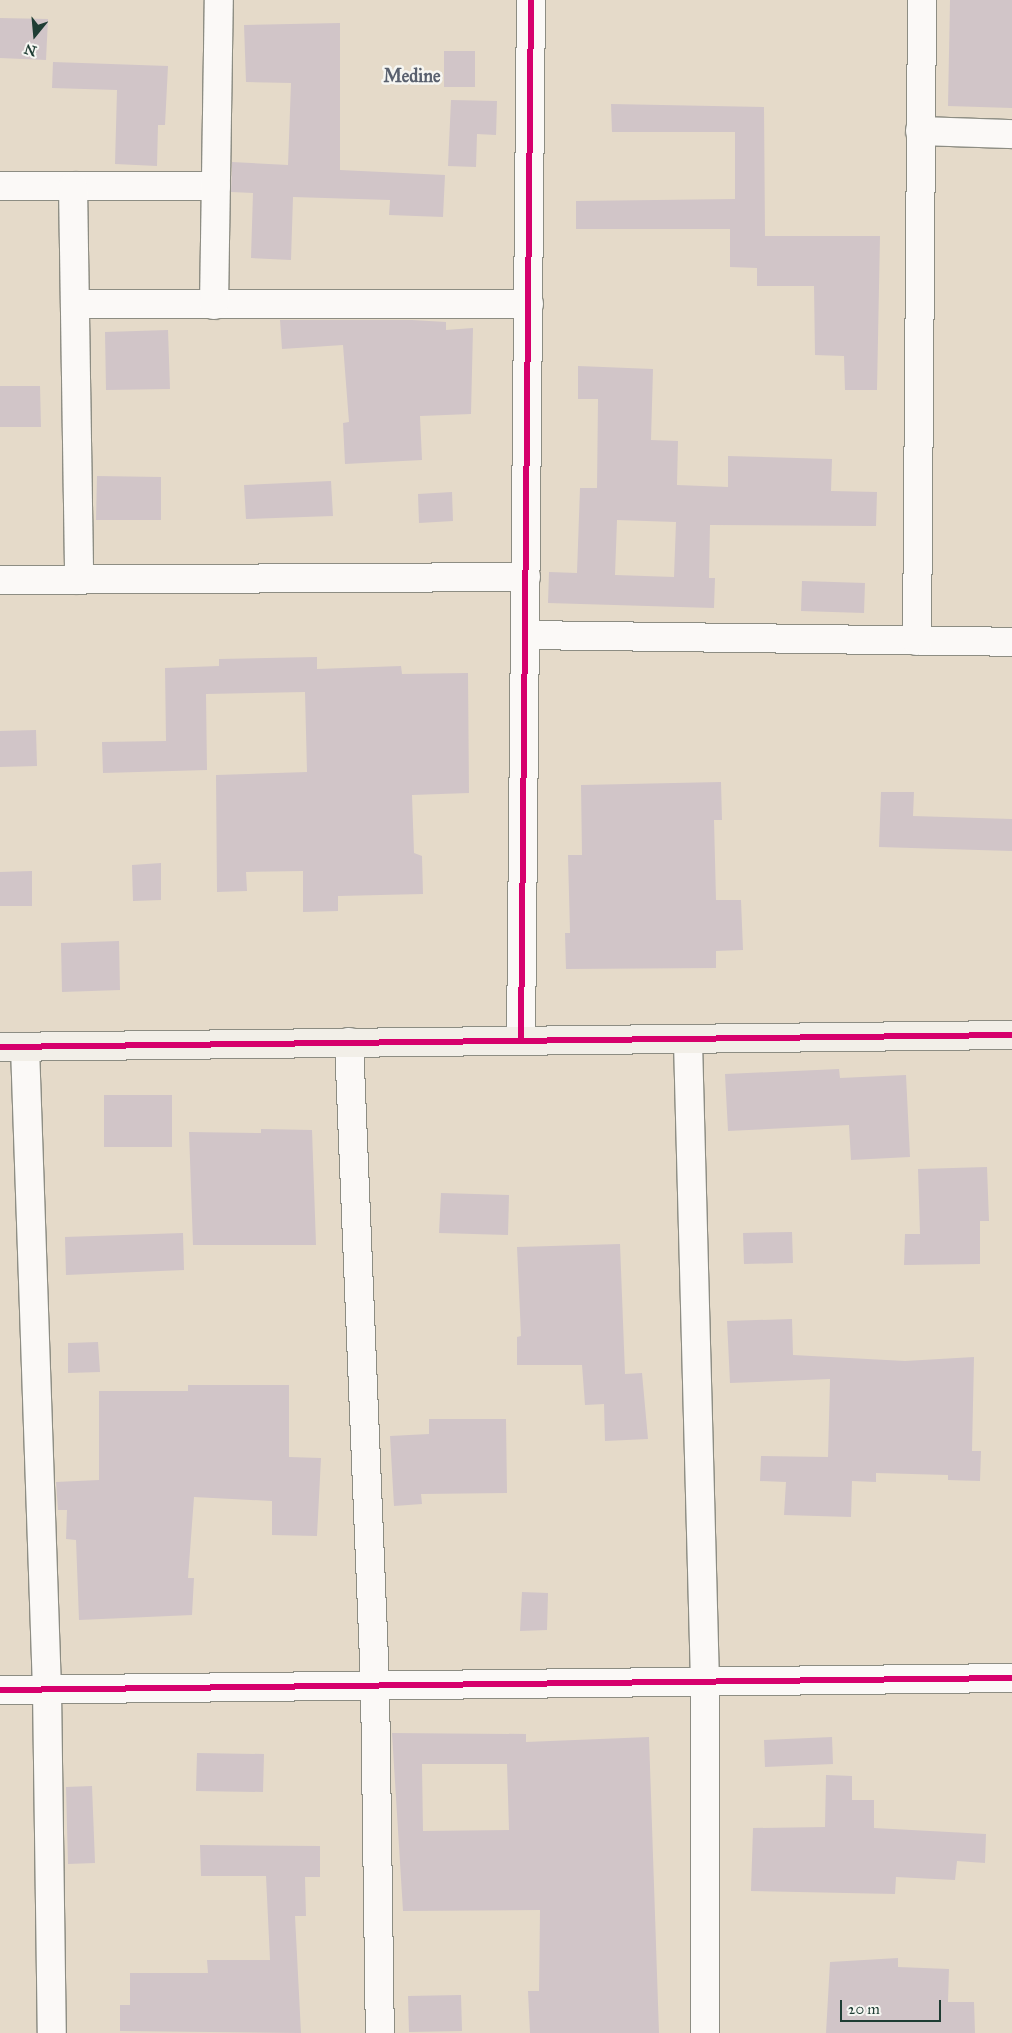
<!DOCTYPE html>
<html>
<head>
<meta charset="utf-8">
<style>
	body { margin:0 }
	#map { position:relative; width:1012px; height:2033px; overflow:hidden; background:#e5dac9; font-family:"IM FELL Great Primer",serif }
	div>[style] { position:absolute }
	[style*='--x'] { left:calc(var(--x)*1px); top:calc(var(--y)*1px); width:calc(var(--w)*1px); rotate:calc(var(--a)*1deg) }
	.building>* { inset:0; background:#d1c5c8 }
	.roads { filter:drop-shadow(1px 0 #8d8d83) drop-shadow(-1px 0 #8d8d83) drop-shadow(0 1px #8d8d83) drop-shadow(0 -1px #8d8d83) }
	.street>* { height:28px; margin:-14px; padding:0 14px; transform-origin:14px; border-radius:14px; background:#fbf9f7 }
	.secondary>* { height:28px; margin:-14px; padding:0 14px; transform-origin:14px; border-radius:14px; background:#f2efe8 }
	.cycleway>* { height:6px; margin:-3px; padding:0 3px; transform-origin:3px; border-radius:3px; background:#d6006c }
	span { translate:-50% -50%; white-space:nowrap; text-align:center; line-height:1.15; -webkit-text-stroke:5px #f6f6f2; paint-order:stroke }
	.quarter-label { font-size:18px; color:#59606e; font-weight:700 }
	.north { position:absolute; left:10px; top:10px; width:50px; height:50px; -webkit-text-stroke:4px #f6f6f2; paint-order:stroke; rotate:197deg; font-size:14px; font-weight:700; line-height:20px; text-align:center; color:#1f3d34 }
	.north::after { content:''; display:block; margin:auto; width:18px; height:22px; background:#1f3d34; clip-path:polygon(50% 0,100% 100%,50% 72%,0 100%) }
	.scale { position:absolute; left:840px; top:2000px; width:101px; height:22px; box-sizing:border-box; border:2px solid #1f3d34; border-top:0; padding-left:6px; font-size:15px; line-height:18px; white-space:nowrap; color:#1f3d34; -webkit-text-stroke:4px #f6f6f2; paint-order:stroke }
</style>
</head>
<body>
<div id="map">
	<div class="building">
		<div style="clip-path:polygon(950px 0,1012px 0,1012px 108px,948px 106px)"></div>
		<div style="clip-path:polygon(0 18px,48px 19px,46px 60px,0 58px)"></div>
		<div style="clip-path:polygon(340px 23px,340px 170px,445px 175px,443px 217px,389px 215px,390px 200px,293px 197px,291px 260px,251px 258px,253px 193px,231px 192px,232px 162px,288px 165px,291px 83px,246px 82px,244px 25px)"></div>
		<div style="clip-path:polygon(444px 51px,475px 51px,475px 87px,444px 87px)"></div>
		<div style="clip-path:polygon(53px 62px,168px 66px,165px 125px,158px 125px,157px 166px,115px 164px,117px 90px,52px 88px)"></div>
		<div style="clip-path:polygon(451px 100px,497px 101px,496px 135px,477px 134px,476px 167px,448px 166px)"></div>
		<div style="clip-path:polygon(611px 104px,764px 107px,765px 236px,880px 236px,877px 390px,845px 390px,844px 356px,815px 355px,814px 286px,757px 286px,757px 268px,730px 267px,730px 229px,576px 229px,576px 201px,735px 199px,735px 132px,612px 132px)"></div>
		<div style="clip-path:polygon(280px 320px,412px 320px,446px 322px,446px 330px,473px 328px,471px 414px,420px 416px,422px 460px,345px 464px,343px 423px,349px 422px,343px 345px,282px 349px)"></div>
		<div style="clip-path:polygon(168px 330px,170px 389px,106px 390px,105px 332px)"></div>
		<div style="clip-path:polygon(evenodd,578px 366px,653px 369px,651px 440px,678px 441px,677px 485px,728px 487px,728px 456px,832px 459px,831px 491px,877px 492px,876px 526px,710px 525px,709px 578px,715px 578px,714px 608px,548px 603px,549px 572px,577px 573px,580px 488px,597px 488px,598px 399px,578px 399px,578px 366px,617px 520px,676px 522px,674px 577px,615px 575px,617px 520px)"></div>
		<div style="clip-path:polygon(0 386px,40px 386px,41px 427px,0 427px)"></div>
		<div style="clip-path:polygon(97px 476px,161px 477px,161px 520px,96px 520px)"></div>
		<div style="clip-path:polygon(331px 481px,333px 516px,246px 519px,244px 485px)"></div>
		<div style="clip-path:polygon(452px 492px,453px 521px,419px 523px,418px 494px)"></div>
		<div style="clip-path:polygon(802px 581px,865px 583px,864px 613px,801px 611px)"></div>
		<div style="clip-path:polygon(317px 657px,317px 669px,401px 666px,402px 674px,468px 673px,469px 793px,412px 795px,414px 853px,422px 856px,423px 894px,338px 896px,338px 911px,303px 912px,303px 871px,246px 872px,247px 891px,217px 892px,216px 775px,307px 772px,305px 692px,206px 694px,207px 770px,103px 773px,102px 742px,166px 741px,165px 668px,219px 666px,219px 659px)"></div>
		<div style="clip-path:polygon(36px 730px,37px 766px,0 767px,0 731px)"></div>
		<div style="clip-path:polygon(721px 782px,722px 820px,714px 820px,716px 900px,741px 900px,743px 950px,716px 951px,716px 968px,566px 969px,565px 933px,570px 933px,568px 855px,582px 855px,581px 785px)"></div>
		<div style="clip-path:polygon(881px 792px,914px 792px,913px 816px,1012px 819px,1012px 851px,879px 847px)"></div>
		<div style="clip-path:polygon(161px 863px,161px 900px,133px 901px,132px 865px)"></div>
		<div style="clip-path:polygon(32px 871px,32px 906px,0 906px,0 872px)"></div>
		<div style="clip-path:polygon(119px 941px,120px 990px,62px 992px,61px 943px)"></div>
		<div style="clip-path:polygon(839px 1069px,840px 1078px,906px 1075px,910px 1157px,851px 1160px,849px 1125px,728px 1131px,725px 1074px)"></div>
		<div style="clip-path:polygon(104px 1095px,172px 1095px,172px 1147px,104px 1147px)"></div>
		<div style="clip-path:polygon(261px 1129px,312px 1130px,316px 1245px,193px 1245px,189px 1132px,261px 1133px)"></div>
		<div style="clip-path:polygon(987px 1167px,989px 1221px,980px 1221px,980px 1264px,904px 1265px,905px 1234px,920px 1234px,918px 1169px)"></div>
		<div style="clip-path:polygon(441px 1193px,509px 1195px,508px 1235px,439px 1233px)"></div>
		<div style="clip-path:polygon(792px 1232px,793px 1263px,744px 1264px,743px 1233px)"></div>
		<div style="clip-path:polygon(183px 1233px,184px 1270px,66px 1275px,65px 1237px)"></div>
		<div style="clip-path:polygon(620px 1244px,625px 1374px,642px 1373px,648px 1439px,605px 1441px,604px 1404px,585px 1405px,582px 1365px,517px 1365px,517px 1337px,521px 1336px,517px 1247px)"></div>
		<div style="clip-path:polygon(792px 1319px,793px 1355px,905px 1361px,974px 1357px,972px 1451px,981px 1451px,980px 1481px,948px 1480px,948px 1475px,876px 1473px,876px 1482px,852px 1481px,851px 1517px,784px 1515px,786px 1482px,760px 1481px,761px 1456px,828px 1457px,830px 1379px,730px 1383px,727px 1321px)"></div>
		<div style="clip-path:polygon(98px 1342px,100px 1372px,68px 1373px,68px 1343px)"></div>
		<div style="clip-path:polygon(188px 1385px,289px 1385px,289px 1457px,321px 1458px,317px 1536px,272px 1535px,272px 1501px,194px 1497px,188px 1578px,194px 1578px,192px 1615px,79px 1620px,76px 1540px,66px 1539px,67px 1510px,58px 1510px,56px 1482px,99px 1480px,99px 1391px,188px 1391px)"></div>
		<div style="clip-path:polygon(429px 1419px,506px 1419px,507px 1493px,421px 1494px,422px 1504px,394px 1506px,390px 1436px,429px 1434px)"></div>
		<div style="clip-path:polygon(522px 1592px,548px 1593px,547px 1630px,520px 1631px)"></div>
		<div style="clip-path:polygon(evenodd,392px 1733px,526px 1734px,526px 1742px,649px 1737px,659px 2033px,530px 2033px,528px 1991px,539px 1991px,540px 1910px,403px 1911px,392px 1733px,422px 1764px,507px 1764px,509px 1830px,423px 1831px,422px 1764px)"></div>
		<div style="clip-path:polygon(832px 1737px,833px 1764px,765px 1767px,764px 1740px)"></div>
		<div style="clip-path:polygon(197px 1753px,264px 1754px,263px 1792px,196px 1791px)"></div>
		<div style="clip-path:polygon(826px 1775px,852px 1776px,852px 1800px,874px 1800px,874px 1828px,986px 1834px,985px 1863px,957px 1861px,955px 1880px,896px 1877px,895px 1894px,751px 1891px,753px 1828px,825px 1827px)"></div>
		<div style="clip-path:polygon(92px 1786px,95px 1863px,68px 1864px,66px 1787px)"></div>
		<div style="clip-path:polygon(200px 1845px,320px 1846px,320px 1877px,305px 1877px,306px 1916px,295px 1916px,301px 2033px,120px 2031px,120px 2005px,130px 2005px,130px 1973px,208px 1973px,207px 1960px,270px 1960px,266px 1876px,201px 1876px)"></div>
		<div style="clip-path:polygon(898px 1958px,898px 1967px,949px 1969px,948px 2002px,974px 2002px,975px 2033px,826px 2033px,830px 1962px)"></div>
		<div style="clip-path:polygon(461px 1995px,462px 2031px,409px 2032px,408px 1996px)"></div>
	</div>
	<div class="roads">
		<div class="street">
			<div style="--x:920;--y:131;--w:92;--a:1.9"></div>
			<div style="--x:0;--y:186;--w:216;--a:0"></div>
			<div style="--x:73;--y:186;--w:394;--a:89.1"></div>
			<div style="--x:75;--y:304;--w:454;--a:0"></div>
			<div style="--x:214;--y:305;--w:305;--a:-89.1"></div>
			<div style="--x:0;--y:580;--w:526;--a:-0.33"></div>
			<div style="--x:525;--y:635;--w:487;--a:0.8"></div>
			<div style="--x:917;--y:641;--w:641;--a:-89.55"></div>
			<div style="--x:521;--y:1040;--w:1040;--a:-89.45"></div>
			<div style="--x:349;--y:1042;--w:644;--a:87.68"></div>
			<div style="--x:375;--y:1685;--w:348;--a:89.2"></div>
			<div style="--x:688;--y:1042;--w:640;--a:88.48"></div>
			<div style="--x:705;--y:1682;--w:351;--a:90"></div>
			<div style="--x:25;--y:1047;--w:643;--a:88.04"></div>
			<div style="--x:47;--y:1690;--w:343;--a:89.2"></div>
			<div style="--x:0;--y:1690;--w:1012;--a:-0.68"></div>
		</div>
		<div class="secondary">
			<div style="--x:0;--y:1047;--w:1012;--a:-0.68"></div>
		</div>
	</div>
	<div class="cycleway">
		<div style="--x:521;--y:1040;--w:1040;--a:-89.45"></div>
		<div style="--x:0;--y:1047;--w:1012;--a:-0.68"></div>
		<div style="--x:0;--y:1690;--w:1012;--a:-0.68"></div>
	</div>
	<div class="quarter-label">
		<span style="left:412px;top:76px">Medine</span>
	</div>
	<div class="north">N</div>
	<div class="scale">20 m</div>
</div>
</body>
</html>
